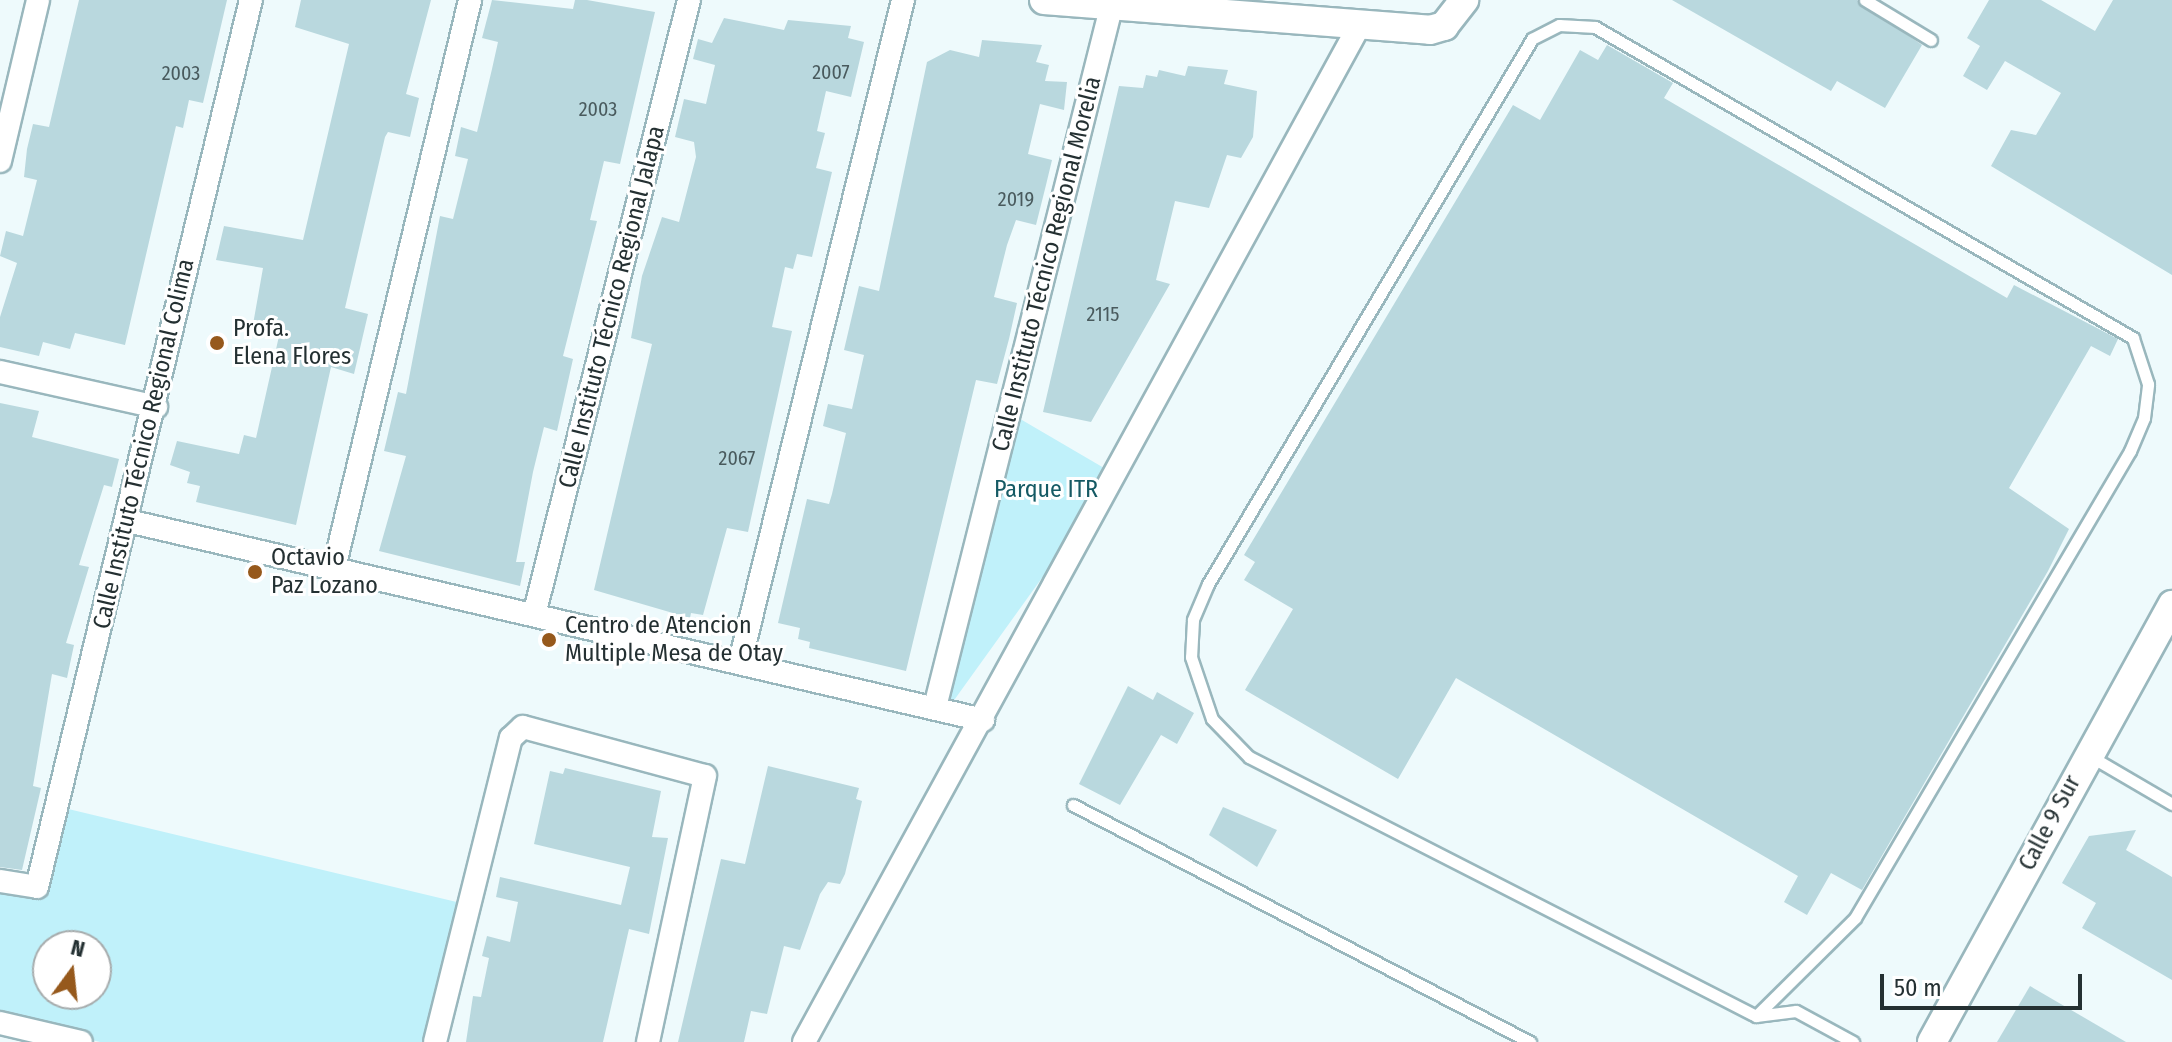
<!DOCTYPE html>
<html>
<head>
<meta charset="utf-8">
<style>
	body { margin:0 }
	#map { position:relative; width:2172px; height:1042px; overflow:hidden; background:#eefafc; font-family:"Fira Sans Condensed",sans-serif }
	div>[style] { position:absolute }
	[style*='--x'] { left:calc(var(--x)*1px); top:calc(var(--y)*1px); width:calc(var(--w)*1px); rotate:calc(var(--a)*1deg) }
	.green>* { inset:0; background:#c0f1fa }
	.building>* { inset:0; background:#b9d8de }
	.roads { filter:drop-shadow(2px 0 #99b7bd) drop-shadow(-2px 0 #99b7bd) drop-shadow(0 2px #99b7bd) drop-shadow(0 -2px #99b7bd) }
	.service>* { height:11px; margin:-5.5px; padding:0 5.5px; transform-origin:5.5px; border-radius:5.5px; background:#fff }
	.minor>* { height:22px; margin:-11px; padding:0 11px; transform-origin:11px; border-radius:11px; background:#fff }
	.tertiary>* { height:28px; margin:-14px; padding:0 14px; transform-origin:14px; border-radius:14px; background:#fff }
	.dots>* { width:22px; height:22px; translate:-50% -50%; box-sizing:border-box; border:4px solid #fff; border-radius:50% }
	span { translate:-50% -50%; white-space:nowrap; text-align:center; line-height:1.15; -webkit-text-stroke:6px #fff; paint-order:stroke }
	.number-label { font-size:20px; color:#495a5d }
	.number-label span { -webkit-text-stroke-width:0 }
	.street-label { font-size:24px; color:#243032 }
	.poi-label { font-size:24px; color:#243032 }
	.left { translate:0 -50%; text-align:left }
	.park-label { font-size:24px; color:#155a64 }
	.north { position:absolute; left:32px; top:930px; width:80px; height:80px; box-sizing:border-box; background:#fff; border:2px solid #a7acad; border-radius:50%; rotate:15deg; font-size:22px; font-weight:700; line-height:32px; text-align:center; color:#243032 }
	.north::after { content:''; display:block; margin:auto; width:28px; height:36px; background:#96591c; clip-path:polygon(50% 0,100% 100%,50% 72%,0 100%) }
	.scale { position:absolute; left:1880px; top:974px; width:202px; height:36px; box-sizing:border-box; border:4px solid #243032; border-top:0; padding-left:10px; font-size:24px; line-height:28px; white-space:nowrap; color:#243032; -webkit-text-stroke:6px #fff; paint-order:stroke }
</style>
</head>
<body>
<div id="map">
	<div class="green">
		<div style="clip-path:polygon(1015px 416px,1116px 475px,947px 710px,981px 564px)"></div>
		<div style="clip-path:polygon(evenodd,60px 807px,465px 904px,432px 1042px,100px 1042px,0 1018px,0 886px,39px 895px,60px 807px,48px 946px,96px 946px,96px 994px,48px 994px,48px 946px)"></div>
	</div>
	<div class="building">
		<div style="clip-path:polygon(79px 0,227px 0,203px 103px,189px 100px,183px 128px,176px 126px,125px 345px,75px 333px,70px 349px,43px 342px,39px 356px,0 347px,0 317px,17px 263px,0 256px,6px 231px,23px 236px,37px 180px,24px 177px,27px 149px,33px 124px,49px 127px)"></div>
		<div style="clip-path:polygon(301px 0,431px 0,406px 94px,419px 98px,410px 137px,388px 132px,385px 137px,345px 308px,368px 314px,354px 374px,331px 367px,296px 525px,196px 502px,200px 486px,187px 483px,190px 472px,170px 465px,177px 441px,239px 454px,244px 435px,256px 438px,279px 336px,252px 330px,263px 268px,216px 260px,224px 226px,303px 240px,349px 44px,295px 27px)"></div>
		<div style="clip-path:polygon(492px 0,573px 9px,575px 0,587px 0,655px 12px,620px 164px,604px 161px,590px 220px,597px 221px,563px 356px,573px 359px,557px 431px,544px 427px,533px 472px,516px 562px,525px 562px,520px 586px,379px 551px,406px 456px,384px 451px,398px 392px,406px 394px,440px 216px,453px 219px,468px 159px,455px 156px,461px 127px,477px 132px,492px 69px,498px 42px,482px 38px)"></div>
		<div style="clip-path:polygon(1672px 0,1857px 0,1922px 45px,1885px 108px,1837px 81px,1831px 91px)"></div>
		<div style="clip-path:polygon(1989px 0,2041px 0,2095px 31px,2113px 0,2172px 0,2172px 275px,1991px 166px,2011px 130px,2036px 135px,2061px 93px,2005px 61px,1987px 90px,1963px 76px,1980px 46px,1967px 38px)"></div>
		<div style="clip-path:polygon(724px 18px,784px 30px,788px 20px,851px 26px,848px 38px,864px 42px,851px 97px,826px 91px,817px 131px,825px 133px,816px 168px,832px 172px,812px 257px,797px 254px,793px 269px,785px 267px,772px 327px,792px 331px,748px 532px,727px 528px,703px 615px,691px 613px,690px 618px,594px 590px,652px 344px,631px 338px,642px 276px,662px 217px,679px 222px,696px 157px,694px 142px,675px 137px,684px 99px,706px 104px,715px 65px,693px 59px,698px 39px,712px 43px)"></div>
		<div style="clip-path:polygon(982px 40px,1042px 45px,1036px 62px,1049px 65px,1045px 81px,1067px 82px,1064px 110px,1040px 104px,1028px 154px,1052px 160px,1046px 185px,1036px 225px,1016px 220px,1007px 245px,994px 297px,1017px 303px,1009px 339px,997px 384px,976px 380px,906px 671px,809px 648px,810px 642px,798px 639px,800px 628px,778px 623px,807px 499px,829px 504px,832px 494px,846px 433px,823px 426px,828px 404px,852px 409px,864px 355px,844px 350px,859px 286px,879px 291px,927px 62px,950px 50px,979px 57px)"></div>
		<div style="clip-path:polygon(1607px 45px,1673px 83px,1664px 98px,2007px 298px,2014px 285px,2118px 339px,2110px 356px,2091px 346px,2009px 488px,2069px 529px,2048px 571px,1862px 890px,1831px 873px,1807px 915px,1784px 902px,1798px 876px,1456px 678px,1398px 779px,1245px 690px,1293px 609px,1244px 580px,1255px 562px,1244px 555px,1513px 105px,1540px 120px,1580px 50px,1598px 60px)"></div>
		<div style="clip-path:polygon(1188px 66px,1228px 70px,1224px 84px,1257px 91px,1253px 137px,1241px 158px,1227px 155px,1209px 208px,1175px 201px,1156px 280px,1170px 284px,1091px 422px,1043px 412px,1119px 86px,1143px 88px,1146px 75px,1157px 77px,1159px 70px,1185px 76px)"></div>
		<div style="clip-path:polygon(0 403px,39px 411px,32px 437px,119px 459px,112px 487px,104px 485px,79px 565px,89px 567px,66px 643px,74px 645px,67px 678px,52px 674px,33px 786px,41px 788px,22px 870px,0 867px)"></div>
		<div style="clip-path:polygon(1128px 686px,1153px 700px,1157px 692px,1194px 713px,1177px 744px,1161px 735px,1120px 805px,1079px 784px)"></div>
		<div style="clip-path:polygon(768px 766px,859px 788px,856px 799px,862px 801px,845px 874px,840px 884px,828px 882px,820px 894px,800px 950px,784px 946px,767px 1014px,751px 1011px,744px 1042px,678px 1042px,721px 859px,745px 864px)"></div>
		<div style="clip-path:polygon(565px 768px,661px 791px,652px 837px,668px 838px,649px 934px,629px 929px,603px 1042px,466px 1042px,473px 996px,481px 997px,489px 958px,482px 956px,487px 936px,510px 942px,518px 902px,496px 897px,500px 877px,621px 905px,630px 867px,534px 844px,550px 771px,563px 774px)"></div>
		<div style="clip-path:polygon(1223px 807px,1277px 830px,1257px 867px,1209px 835px)"></div>
		<div style="clip-path:polygon(2136px 830px,2126px 850px,2172px 877px,2172px 980px,2082px 928px,2096px 903px,2062px 883px,2089px 836px)"></div>
		<div style="clip-path:polygon(2030px 986px,2126px 1042px,1997px 1042px)"></div>
	</div>
	<div class="roads">
		<div class="service">
			<div style="--x:1865;--y:0;--w:77;--a:31.2"></div>
			<div style="--x:2090;--y:756;--w:95;--a:30.3"></div>
			<div style="--x:1073;--y:805;--w:515;--a:27.41"></div>
			<div style="--x:1756;--y:1016;--w:139;--a:-44.7"></div>
			<div style="--x:1855;--y:918;--w:542;--a:-59.51"></div>
			<div style="--x:2130;--y:451;--w:36;--a:-67"></div>
			<div style="--x:2144;--y:418;--w:34;--a:-83"></div>
			<div style="--x:2148;--y:384;--w:48;--a:-108.1"></div>
			<div style="--x:2133;--y:338;--w:621;--a:-149.97"></div>
			<div style="--x:1595;--y:27;--w:36;--a:-177"></div>
			<div style="--x:1559;--y:25;--w:30;--a:153"></div>
			<div style="--x:1532;--y:39;--w:634;--a:120.73"></div>
			<div style="--x:1208;--y:584;--w:39;--a:113"></div>
			<div style="--x:1193;--y:620;--w:37;--a:93"></div>
			<div style="--x:1191;--y:657;--w:65;--a:71.3"></div>
			<div style="--x:1212;--y:719;--w:53;--a:45.8"></div>
			<div style="--x:1249;--y:757;--w:569;--a:27.06"></div>
			<div style="--x:1756;--y:1016;--w:40;--a:-7.1"></div>
			<div style="--x:1796;--y:1011;--w:65;--a:28.5"></div>
		</div>
		<div class="minor">
			<div style="--x:0;--y:161;--w:165;--a:-76.7"></div>
			<div style="--x:0;--y:372;--w:160;--a:12.6"></div>
			<div style="--x:128;--y:521;--w:878;--a:13.1"></div>
			<div style="--x:334;--y:568;--w:584;--a:-76.53"></div>
			<div style="--x:534;--y:615;--w:634;--a:-75.85"></div>
			<div style="--x:740;--y:662;--w:682;--a:-76.17"></div>
			<div style="--x:935;--y:707;--w:721;--a:-75.87"></div>
			<div style="--x:0;--y:881;--w:37;--a:9"></div>
			<div style="--x:37;--y:887;--w:912;--a:-76.44"></div>
			<div style="--x:0;--y:1023;--w:83;--a:13.2"></div>
			<div style="--x:435;--y:1042;--w:313;--a:-76"></div>
			<div style="--x:511;--y:738;--w:16;--a:-43"></div>
			<div style="--x:523;--y:727;--w:188;--a:15.1"></div>
			<div style="--x:705;--y:776;--w:272;--a:102.1"></div>
			<div style="--x:804;--y:1042;--w:1158;--a:-61.35"></div>
		</div>
		<div class="tertiary">
			<div style="--x:1044;--y:0;--w:387;--a:4.4"></div>
			<div style="--x:1430;--y:30;--w:15;--a:-16"></div>
			<div style="--x:1444;--y:26;--w:33;--a:-52"></div>
			<div style="--x:1932;--y:1042;--w:499;--a:-61.2"></div>
		</div>
	</div>
	<div class="dots">
		<div style="left:217px;top:343px;background:#96591c"></div>
		<div style="left:255px;top:572px;background:#96591c"></div>
		<div style="left:549px;top:640px;background:#96591c"></div>
	</div>
	<div class="number-label">
		<span style="left:831px;top:72px">2007</span>
		<span style="left:181px;top:73px">2003</span>
		<span style="left:598px;top:109px">2003</span>
		<span style="left:1016px;top:199px">2019</span>
		<span style="left:1103px;top:314px">2115</span>
		<span style="left:737px;top:458px">2067</span>
	</div>
	<div class="street-label">
		<span style="left:1047px;top:264px;rotate:-76deg">Calle Instituto Técnico Regional Morelia</span>
		<span style="left:612px;top:307px;rotate:-76deg">Calle Instituto Técnico Regional Jalapa</span>
		<span style="left:144px;top:444px;rotate:-77deg">Calle Instituto Técnico Regional Colima</span>
		<span style="left:2050px;top:823px;rotate:-62deg">Calle 9 Sur</span>
	</div>
	<div class="poi-label">
		<span class="left" style="left:233px;top:343px">Profa.<br>Elena Flores</span>
		<span class="left" style="left:271px;top:572px">Octavio<br>Paz Lozano</span>
		<span class="left" style="left:565px;top:640px">Centro de Atencion<br>Multiple Mesa de Otay</span>
	</div>
	<div class="park-label">
		<span style="left:1046px;top:490px">Parque ITR</span>
	</div>
	<div class="north">N</div>
	<div class="scale">50 m</div>
</div>
</body>
</html>
